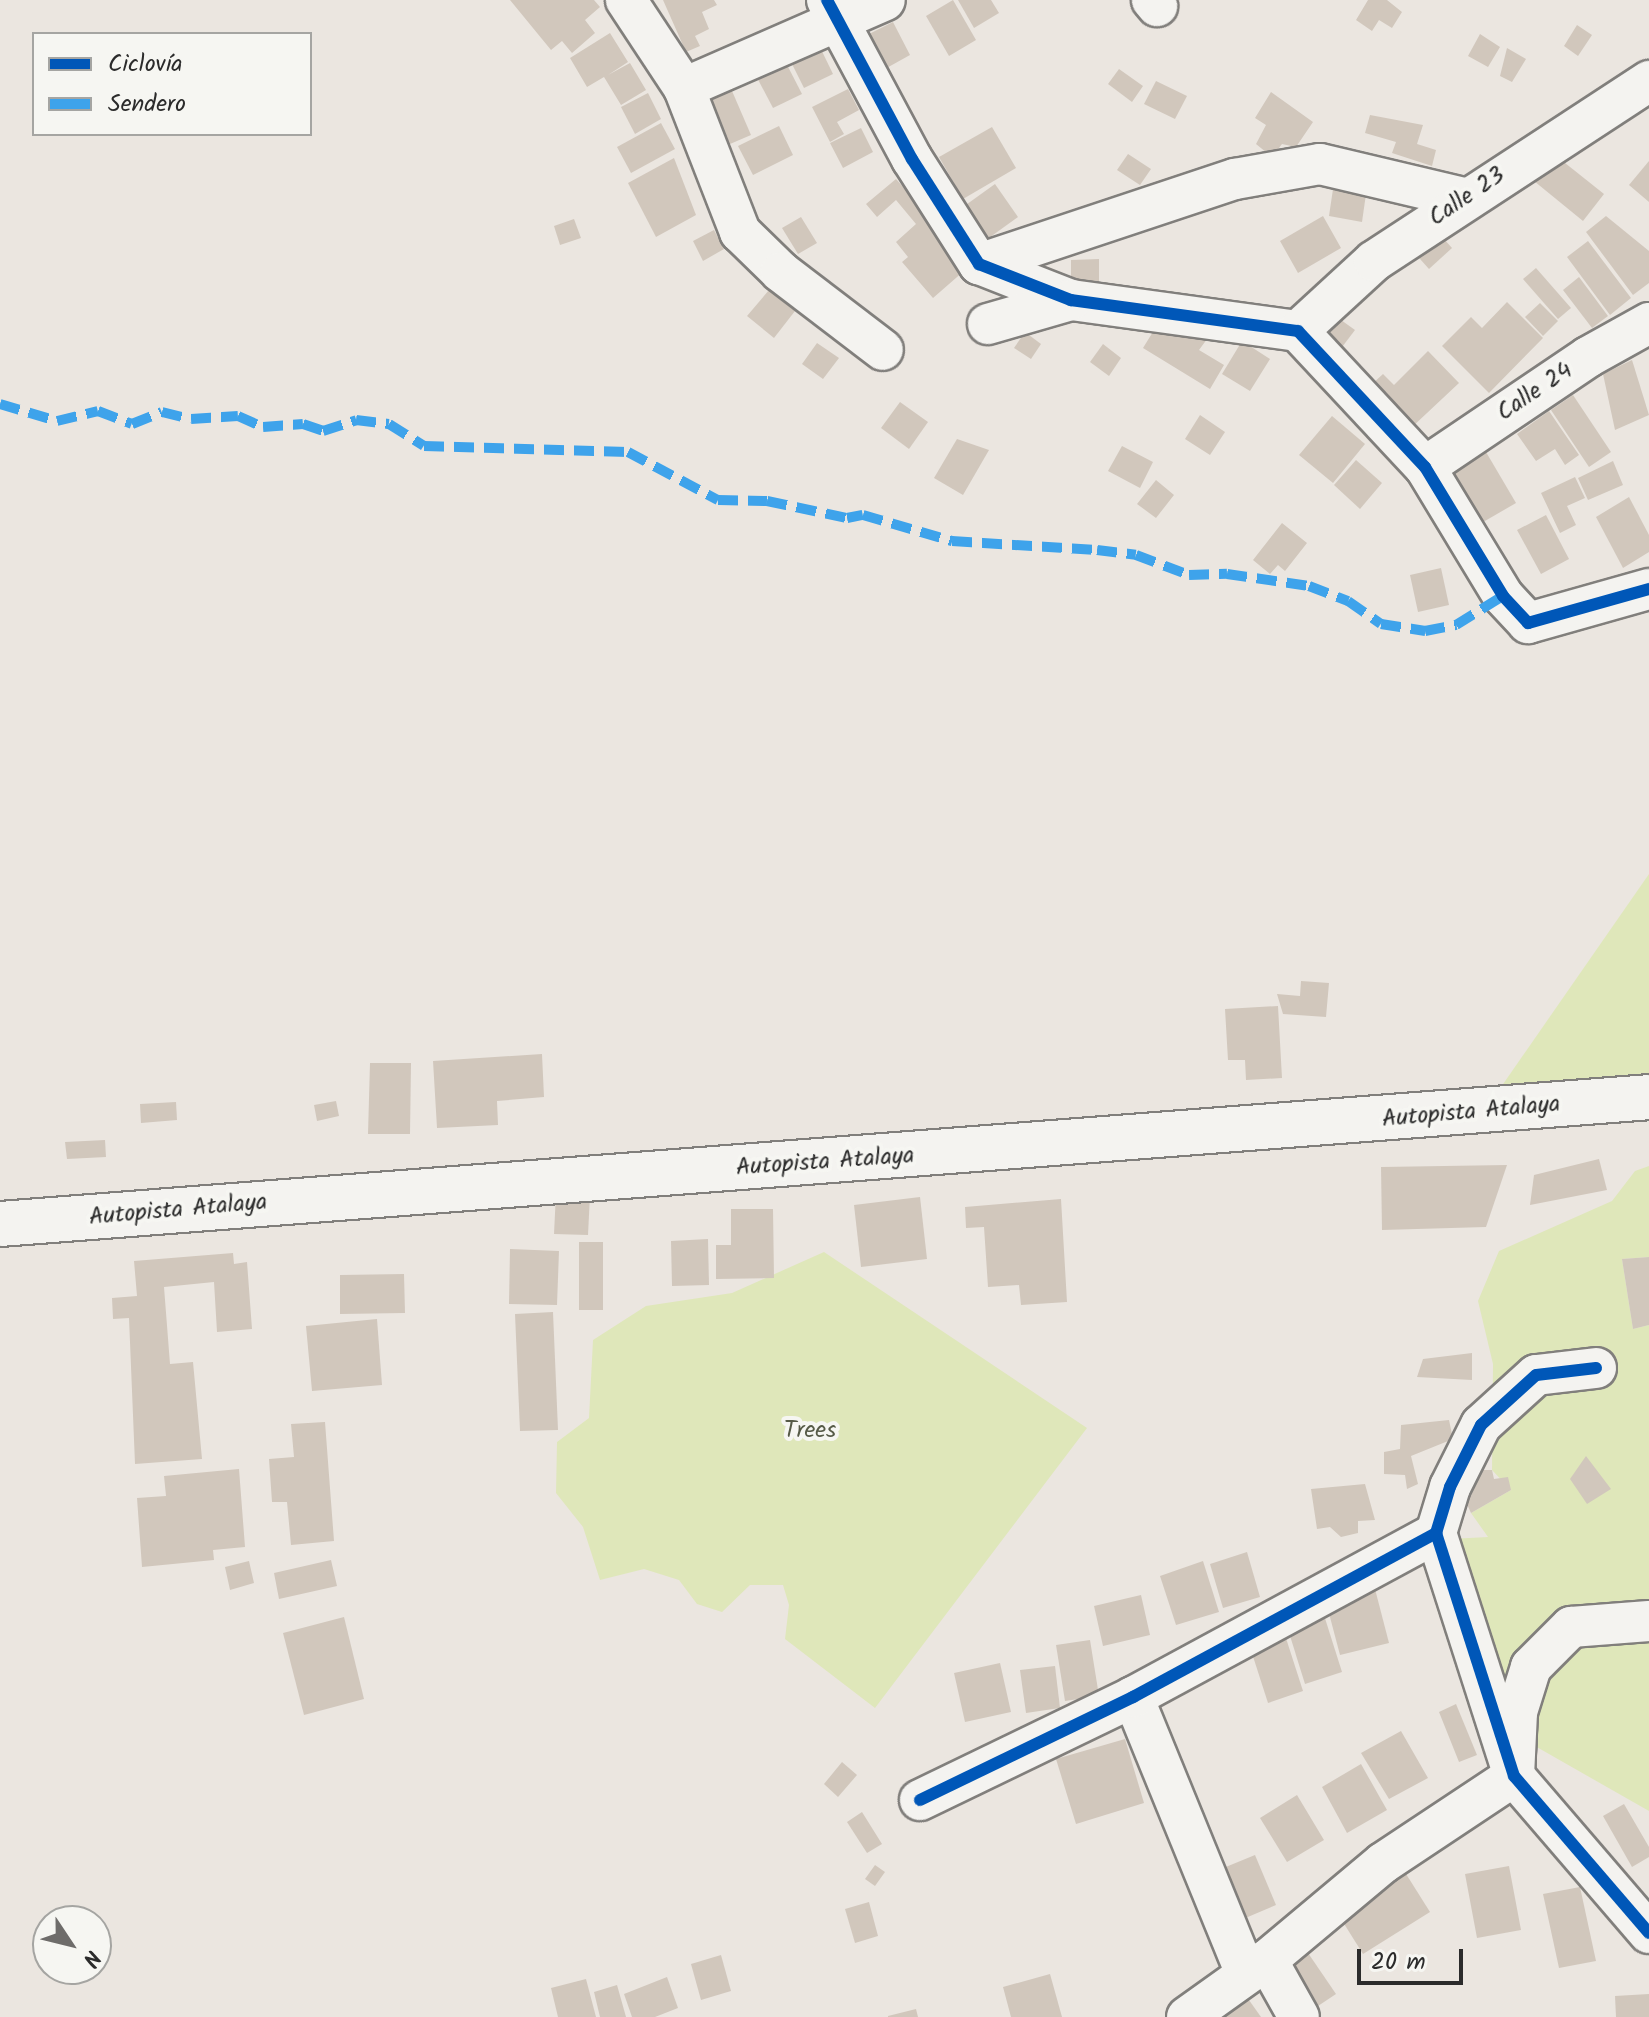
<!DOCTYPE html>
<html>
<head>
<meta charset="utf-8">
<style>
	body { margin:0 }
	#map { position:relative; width:1649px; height:2017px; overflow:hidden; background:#ebe6e0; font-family:Kalam,sans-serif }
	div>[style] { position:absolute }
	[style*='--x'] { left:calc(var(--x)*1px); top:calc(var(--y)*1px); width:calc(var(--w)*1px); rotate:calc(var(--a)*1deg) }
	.green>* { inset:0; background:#dfe7ba }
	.building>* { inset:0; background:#d1c7bc }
	.roads { filter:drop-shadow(2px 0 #817f7c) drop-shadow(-2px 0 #817f7c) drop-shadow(0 2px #817f7c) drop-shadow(0 -2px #817f7c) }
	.minor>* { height:40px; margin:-20px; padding:0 20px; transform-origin:20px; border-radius:20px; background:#f4f3f0 }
	.major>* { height:44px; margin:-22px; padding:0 22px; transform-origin:22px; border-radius:22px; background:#f4f3f0 }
	.quiet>* { height:10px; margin-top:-5px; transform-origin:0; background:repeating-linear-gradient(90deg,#3ea3eb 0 20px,transparent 0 30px) }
	.cycleway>* { height:12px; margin:-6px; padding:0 6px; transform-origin:6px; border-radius:6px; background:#0057b8 }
	span { translate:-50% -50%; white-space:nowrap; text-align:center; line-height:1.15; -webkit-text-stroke:8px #f6f6f2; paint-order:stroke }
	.street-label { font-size:24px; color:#2b2b2b }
	.park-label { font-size:24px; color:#565a47 }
	.legend { position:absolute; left:32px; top:32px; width:280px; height:104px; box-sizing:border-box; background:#f6f6f2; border:2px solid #a5a5a2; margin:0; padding:10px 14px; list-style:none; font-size:24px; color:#2b2b2b }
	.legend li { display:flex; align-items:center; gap:16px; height:40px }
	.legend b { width:40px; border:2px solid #a5a5a2 }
	.north { position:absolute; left:32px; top:1905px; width:80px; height:80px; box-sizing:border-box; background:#f6f6f2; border:2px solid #a5a5a2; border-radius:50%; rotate:125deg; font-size:22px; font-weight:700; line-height:32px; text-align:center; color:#2b2b2b }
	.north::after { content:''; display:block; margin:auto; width:28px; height:36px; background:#6e6c6a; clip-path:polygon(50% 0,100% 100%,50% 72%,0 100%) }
	.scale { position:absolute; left:1357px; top:1949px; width:106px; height:36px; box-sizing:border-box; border:4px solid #2b2b2b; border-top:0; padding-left:10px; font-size:24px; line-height:28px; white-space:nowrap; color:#2b2b2b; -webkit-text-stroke:6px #f6f6f2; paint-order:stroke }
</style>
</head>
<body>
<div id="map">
	<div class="green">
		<div style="clip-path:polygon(1649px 874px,1649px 1088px,1492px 1100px)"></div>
		<div style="clip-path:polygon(1649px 1166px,1649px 1257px,1622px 1259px,1633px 1329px,1649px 1325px,1649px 1811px,1498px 1725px,1450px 1539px,1488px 1537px,1471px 1513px,1511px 1490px,1492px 1470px,1493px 1364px,1478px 1301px,1499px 1251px,1612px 1201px,1635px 1171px)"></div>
		<div style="clip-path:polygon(824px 1252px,1087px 1428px,875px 1708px,785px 1639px,789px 1605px,783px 1585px,750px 1585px,722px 1612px,697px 1604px,679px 1580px,644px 1569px,600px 1580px,583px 1527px,556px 1493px,557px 1442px,589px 1418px,593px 1340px,646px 1306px,732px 1293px)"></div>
	</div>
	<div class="building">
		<div style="clip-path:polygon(510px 0,594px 0,600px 7px,585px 20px,595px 33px,572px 53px,562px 41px,551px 50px)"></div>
		<div style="clip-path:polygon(663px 0,714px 0,717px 5px,702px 12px,709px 29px,695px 36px,700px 46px,686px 52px)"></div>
		<div style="clip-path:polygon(953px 0,976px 40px,949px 56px,926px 16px)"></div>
		<div style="clip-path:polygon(958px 0,991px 0,999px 13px,974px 28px)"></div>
		<div style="clip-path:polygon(1368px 0,1387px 0,1402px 12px,1392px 28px,1379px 20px,1372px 31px,1356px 20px)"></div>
		<div style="clip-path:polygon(893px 22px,910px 55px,883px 70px,865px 36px)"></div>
		<div style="clip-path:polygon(1577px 25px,1592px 35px,1578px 56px,1564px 46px)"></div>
		<div style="clip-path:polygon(610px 33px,628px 62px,608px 75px,630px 63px,646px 90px,621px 105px,604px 77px,587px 87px,570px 58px)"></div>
		<div style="clip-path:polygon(1480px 34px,1500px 47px,1488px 67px,1468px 56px)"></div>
		<div style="clip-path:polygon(816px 39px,833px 74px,804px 88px,787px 54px)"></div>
		<div style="clip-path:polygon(1507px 48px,1526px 59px,1512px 82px,1500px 76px)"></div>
		<div style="clip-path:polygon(782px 55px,802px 94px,773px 108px,753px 70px)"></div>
		<div style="clip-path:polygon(1119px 69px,1143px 86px,1132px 102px,1108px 84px)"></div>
		<div style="clip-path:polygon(1156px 81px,1187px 96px,1175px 119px,1144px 104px)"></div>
		<div style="clip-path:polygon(729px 84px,751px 135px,723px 147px,702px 96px)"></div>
		<div style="clip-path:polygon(848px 89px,859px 110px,837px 122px,844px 134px,830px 142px,812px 107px)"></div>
		<div style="clip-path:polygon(1271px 92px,1313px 122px,1296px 147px,1282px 144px,1272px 157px,1256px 144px,1266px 125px,1255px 118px)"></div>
		<div style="clip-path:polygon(648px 93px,661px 119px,635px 134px,621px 107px)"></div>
		<div style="clip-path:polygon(1370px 115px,1423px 125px,1417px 144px,1436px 150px,1432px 166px,1392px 153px,1396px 142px,1365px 133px)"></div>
		<div style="clip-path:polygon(661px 123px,675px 149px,631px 173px,617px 147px)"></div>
		<div style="clip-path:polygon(779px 126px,793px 155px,753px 175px,738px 146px)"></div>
		<div style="clip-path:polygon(992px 127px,1016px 168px,963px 199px,939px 157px)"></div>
		<div style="clip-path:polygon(861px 128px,873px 152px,843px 168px,830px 143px)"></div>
		<div style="clip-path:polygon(1128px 154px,1151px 169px,1140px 185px,1117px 170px)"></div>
		<div style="clip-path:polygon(1555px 155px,1604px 194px,1583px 221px,1534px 181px)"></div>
		<div style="clip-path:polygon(674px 158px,696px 215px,656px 237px,628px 183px)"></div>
		<div style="clip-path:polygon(1649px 161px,1649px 202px,1629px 185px)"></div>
		<div style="clip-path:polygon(896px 179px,972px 264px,933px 298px,902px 262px,908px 257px,896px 242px,916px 224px,896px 200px,877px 217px,866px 204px)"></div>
		<div style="clip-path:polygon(995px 184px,1018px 217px,986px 240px,963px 207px)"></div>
		<div style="clip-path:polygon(1333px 189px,1366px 194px,1362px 222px,1329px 216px)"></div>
		<div style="clip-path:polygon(1323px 216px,1341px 248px,1298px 273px,1280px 241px)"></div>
		<div style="clip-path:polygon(1606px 216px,1649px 251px,1649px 283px,1633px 295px,1586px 232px)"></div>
		<div style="clip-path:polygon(801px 217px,817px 243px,798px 254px,782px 228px)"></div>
		<div style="clip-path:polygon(574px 219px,581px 238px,560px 245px,554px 226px)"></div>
		<div style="clip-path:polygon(1435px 229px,1452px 248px,1429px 269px,1412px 250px)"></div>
		<div style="clip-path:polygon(714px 230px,724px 249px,703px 261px,693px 241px)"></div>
		<div style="clip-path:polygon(1588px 241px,1631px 298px,1610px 315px,1567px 257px)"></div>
		<div style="clip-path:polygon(1099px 259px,1099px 284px,1071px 284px,1071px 260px)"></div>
		<div style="clip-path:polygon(1536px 268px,1571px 308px,1558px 319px,1523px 279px)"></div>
		<div style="clip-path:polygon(1579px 277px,1608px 316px,1592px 328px,1563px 290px)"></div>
		<div style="clip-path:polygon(769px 290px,795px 311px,774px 338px,747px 316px)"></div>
		<div style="clip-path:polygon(1507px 302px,1543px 338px,1489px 393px,1442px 346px,1471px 317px,1482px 328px)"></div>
		<div style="clip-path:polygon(1540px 303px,1558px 321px,1543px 336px,1525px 317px)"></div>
		<div style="clip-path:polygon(1334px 315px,1355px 330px,1336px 355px,1316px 340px)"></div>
		<div style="clip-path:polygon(1159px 322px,1210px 335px,1199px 350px,1224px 365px,1210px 389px,1143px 348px)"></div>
		<div style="clip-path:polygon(1025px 332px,1041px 344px,1031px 359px,1014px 348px)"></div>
		<div style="clip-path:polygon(1242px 341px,1270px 359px,1250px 391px,1222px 374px)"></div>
		<div style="clip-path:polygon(817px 343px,839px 358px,823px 379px,802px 364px)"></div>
		<div style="clip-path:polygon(1103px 344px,1121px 358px,1109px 376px,1090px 362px)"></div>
		<div style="clip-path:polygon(1428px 351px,1459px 383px,1411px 428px,1370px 386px,1383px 374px,1394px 385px)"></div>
		<div style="clip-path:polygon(1632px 360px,1649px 415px,1615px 430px,1603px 374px)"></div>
		<div style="clip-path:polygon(1573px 395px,1611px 452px,1589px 467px,1551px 410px)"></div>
		<div style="clip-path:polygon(900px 402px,928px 422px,909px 449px,881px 428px)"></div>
		<div style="clip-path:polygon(1549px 411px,1579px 455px,1565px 465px,1555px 449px,1536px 461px,1517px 434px)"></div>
		<div style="clip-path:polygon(1200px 415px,1225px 432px,1210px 455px,1185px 439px)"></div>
		<div style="clip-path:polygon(1332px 416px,1365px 444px,1333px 483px,1299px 455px)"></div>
		<div style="clip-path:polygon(957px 439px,989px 450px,963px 495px,934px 478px)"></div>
		<div style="clip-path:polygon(1122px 446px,1153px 462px,1140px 488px,1108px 471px)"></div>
		<div style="clip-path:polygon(1486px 452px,1516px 503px,1478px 525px,1449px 474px)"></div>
		<div style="clip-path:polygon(1356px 460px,1382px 483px,1360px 509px,1334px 485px)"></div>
		<div style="clip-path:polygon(1613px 461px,1623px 485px,1588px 500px,1578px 478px)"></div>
		<div style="clip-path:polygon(1575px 477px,1585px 498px,1567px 506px,1576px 525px,1560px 533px,1541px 493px)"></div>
		<div style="clip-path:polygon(1156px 480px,1174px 495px,1156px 518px,1137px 504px)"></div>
		<div style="clip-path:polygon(1629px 497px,1649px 535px,1649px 552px,1623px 568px,1596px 517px)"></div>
		<div style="clip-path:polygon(1546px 515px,1569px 559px,1541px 574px,1517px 530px)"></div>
		<div style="clip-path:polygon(1282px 523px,1307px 543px,1285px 571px,1278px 565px,1270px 574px,1253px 560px)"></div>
		<div style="clip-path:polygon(1441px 568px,1449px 605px,1418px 612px,1410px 575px)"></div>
		<div style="clip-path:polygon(1301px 981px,1329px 983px,1326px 1017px,1283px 1014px,1277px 994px,1300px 996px)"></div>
		<div style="clip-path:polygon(1278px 1006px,1282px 1078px,1246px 1080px,1245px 1060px,1228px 1060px,1225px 1009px)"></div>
		<div style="clip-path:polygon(542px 1054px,544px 1097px,497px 1101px,498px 1125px,437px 1128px,433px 1061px)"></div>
		<div style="clip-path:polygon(370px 1063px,411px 1063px,410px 1134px,368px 1134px)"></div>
		<div style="clip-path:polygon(336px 1101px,339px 1116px,317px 1121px,314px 1105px)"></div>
		<div style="clip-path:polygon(176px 1102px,177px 1120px,141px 1123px,140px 1104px)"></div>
		<div style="clip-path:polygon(105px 1140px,106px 1157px,67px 1159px,65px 1142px)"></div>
		<div style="clip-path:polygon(1599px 1159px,1607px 1190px,1530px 1205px,1534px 1175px)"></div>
		<div style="clip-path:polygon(1507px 1165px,1486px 1227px,1382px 1230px,1381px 1167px)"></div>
		<div style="clip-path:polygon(556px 1193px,590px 1195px,588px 1235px,554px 1234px)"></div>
		<div style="clip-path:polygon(920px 1197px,927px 1259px,861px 1267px,854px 1205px)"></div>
		<div style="clip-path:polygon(1061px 1199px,1067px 1302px,1021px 1305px,1019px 1285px,988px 1287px,984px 1227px,966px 1228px,965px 1207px)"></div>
		<div style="clip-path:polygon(731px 1209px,773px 1209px,774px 1278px,716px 1279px,716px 1245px,731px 1245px)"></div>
		<div style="clip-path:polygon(708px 1239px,709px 1285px,672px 1286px,671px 1241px)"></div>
		<div style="clip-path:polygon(579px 1242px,603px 1242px,603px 1310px,579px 1310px)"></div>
		<div style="clip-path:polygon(510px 1249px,559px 1251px,557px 1305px,509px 1304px)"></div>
		<div style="clip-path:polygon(233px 1253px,234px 1264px,247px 1262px,252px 1329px,217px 1332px,214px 1282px,164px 1287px,170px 1364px,193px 1362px,202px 1459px,135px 1464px,129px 1318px,113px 1319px,112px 1298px,137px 1296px,134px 1261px)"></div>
		<div style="clip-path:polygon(1649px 1257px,1649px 1325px,1633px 1329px,1622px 1259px)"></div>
		<div style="clip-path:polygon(404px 1274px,405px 1313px,340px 1314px,340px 1275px)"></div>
		<div style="clip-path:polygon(553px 1312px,558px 1430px,520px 1431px,515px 1314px)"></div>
		<div style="clip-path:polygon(377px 1319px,382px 1385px,312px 1391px,306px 1326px)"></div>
		<div style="clip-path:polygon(1472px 1353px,1472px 1380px,1417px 1377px,1423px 1359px)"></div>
		<div style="clip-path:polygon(1449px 1420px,1453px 1439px,1411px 1456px,1418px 1484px,1407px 1489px,1405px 1475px,1384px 1474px,1384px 1452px,1400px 1449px,1401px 1425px)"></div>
		<div style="clip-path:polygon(325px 1422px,334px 1541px,291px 1545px,287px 1502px,272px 1502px,269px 1459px,294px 1457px,291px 1424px)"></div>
		<div style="clip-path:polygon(1586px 1456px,1611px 1489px,1587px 1504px,1570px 1479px)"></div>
		<div style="clip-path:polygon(239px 1469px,245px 1547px,213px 1550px,214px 1560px,142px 1567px,137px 1498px,166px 1496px,164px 1476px)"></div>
		<div style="clip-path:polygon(1467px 1470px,1492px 1470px,1494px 1479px,1508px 1477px,1511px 1490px,1471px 1513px,1465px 1500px,1472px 1494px)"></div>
		<div style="clip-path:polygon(1365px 1484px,1375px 1520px,1358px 1521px,1358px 1533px,1341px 1537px,1330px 1527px,1317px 1529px,1311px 1489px)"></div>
		<div style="clip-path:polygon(1247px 1552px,1260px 1597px,1223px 1608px,1210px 1564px)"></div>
		<div style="clip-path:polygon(331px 1560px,337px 1586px,279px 1599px,274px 1573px)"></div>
		<div style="clip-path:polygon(249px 1561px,254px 1583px,230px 1590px,225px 1567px)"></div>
		<div style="clip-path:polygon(1203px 1561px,1219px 1612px,1176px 1625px,1160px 1576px)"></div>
		<div style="clip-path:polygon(1375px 1589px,1389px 1643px,1340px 1655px,1326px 1602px)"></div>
		<div style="clip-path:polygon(1141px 1595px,1150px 1635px,1103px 1646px,1094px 1606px)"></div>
		<div style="clip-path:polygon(1323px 1612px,1342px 1672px,1305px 1684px,1286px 1623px)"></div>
		<div style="clip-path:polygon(344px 1617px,364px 1699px,304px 1715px,283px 1633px)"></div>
		<div style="clip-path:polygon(1284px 1632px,1303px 1691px,1268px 1703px,1249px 1644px)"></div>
		<div style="clip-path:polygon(1090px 1640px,1099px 1696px,1065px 1701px,1056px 1645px)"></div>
		<div style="clip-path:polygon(1000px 1663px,1011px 1712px,965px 1722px,954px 1673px)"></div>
		<div style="clip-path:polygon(1055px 1666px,1060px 1708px,1026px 1713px,1020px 1670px)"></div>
		<div style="clip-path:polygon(1456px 1704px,1477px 1755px,1459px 1762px,1439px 1712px)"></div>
		<div style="clip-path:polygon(1401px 1731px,1428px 1778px,1389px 1799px,1361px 1753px)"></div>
		<div style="clip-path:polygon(1125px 1739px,1144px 1803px,1076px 1824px,1056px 1759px)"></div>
		<div style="clip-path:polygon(842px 1762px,857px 1775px,838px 1797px,824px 1784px)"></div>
		<div style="clip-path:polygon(1361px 1764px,1387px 1810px,1347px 1833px,1322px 1787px)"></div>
		<div style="clip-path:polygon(1297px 1795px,1324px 1840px,1287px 1862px,1260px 1818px)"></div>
		<div style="clip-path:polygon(1624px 1804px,1649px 1847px,1649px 1857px,1632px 1867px,1603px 1816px)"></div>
		<div style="clip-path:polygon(862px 1812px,882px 1844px,867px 1853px,847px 1822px)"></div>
		<div style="clip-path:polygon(1255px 1855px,1276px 1905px,1236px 1922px,1216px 1871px)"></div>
		<div style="clip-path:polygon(1396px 1858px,1430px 1912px,1363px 1954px,1336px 1911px)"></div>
		<div style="clip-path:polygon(875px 1865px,885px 1872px,875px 1886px,865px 1879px)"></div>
		<div style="clip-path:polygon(1509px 1866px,1521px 1930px,1477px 1938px,1465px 1874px)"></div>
		<div style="clip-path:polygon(1580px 1887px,1596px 1961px,1559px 1968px,1543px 1894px)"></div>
		<div style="clip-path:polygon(869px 1902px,878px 1936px,855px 1943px,845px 1909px)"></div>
		<div style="clip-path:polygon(1306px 1950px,1336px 1994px,1315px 2008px,1286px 1964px)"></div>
		<div style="clip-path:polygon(721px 1955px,731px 1991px,701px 2000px,691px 1964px)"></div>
		<div style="clip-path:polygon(1050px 1974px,1062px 2017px,1011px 2017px,1003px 1987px)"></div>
		<div style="clip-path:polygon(667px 1977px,678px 2008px,655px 2017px,632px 2017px,624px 1994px)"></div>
		<div style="clip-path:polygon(586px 1979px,596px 2017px,558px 2017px,551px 1988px)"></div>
		<div style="clip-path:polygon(617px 1985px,626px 2017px,600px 2017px,594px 1992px)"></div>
		<div style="clip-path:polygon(1239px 1986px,1261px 2017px,1195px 2017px)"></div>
		<div style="clip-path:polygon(1649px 1994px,1649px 2017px,1616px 2017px,1615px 1996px)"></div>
		<div style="clip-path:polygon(916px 2009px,918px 2017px,888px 2017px,888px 2016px)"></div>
	</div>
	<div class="roads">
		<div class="minor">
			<div style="--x:626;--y:0;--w:105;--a:56.6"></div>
			<div style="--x:684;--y:88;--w:155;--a:68.7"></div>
			<div style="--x:740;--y:232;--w:57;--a:44.3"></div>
			<div style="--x:781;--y:272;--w:128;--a:37.4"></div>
			<div style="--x:827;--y:0;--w:180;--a:61.9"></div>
			<div style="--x:912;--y:159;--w:125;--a:57.5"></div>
			<div style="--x:979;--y:264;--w:99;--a:21.4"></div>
			<div style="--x:1071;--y:300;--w:229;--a:7.8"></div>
			<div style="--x:1298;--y:331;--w:186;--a:47"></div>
			<div style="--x:1425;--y:467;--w:151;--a:58.8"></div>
			<div style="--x:1503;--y:596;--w:37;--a:47"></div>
			<div style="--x:1528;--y:623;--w:126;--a:-15.7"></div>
			<div style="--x:1152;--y:0;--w:8;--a:50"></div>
			<div style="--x:684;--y:88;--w:219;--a:-23.6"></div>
			<div style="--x:979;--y:264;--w:270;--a:-18.4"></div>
			<div style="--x:1235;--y:179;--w:86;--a:-10"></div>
			<div style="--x:1320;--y:164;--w:148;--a:13.3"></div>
			<div style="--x:988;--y:324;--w:86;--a:-16.1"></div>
			<div style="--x:1298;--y:331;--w:103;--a:-42.6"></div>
			<div style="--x:1374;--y:261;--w:329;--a:-33.2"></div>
			<div style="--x:1425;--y:467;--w:197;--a:-34"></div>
			<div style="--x:1588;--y:357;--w:70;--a:-29.1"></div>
			<div style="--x:1596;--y:1368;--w:60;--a:173.3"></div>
			<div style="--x:1536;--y:1375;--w:74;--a:137.7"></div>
			<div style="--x:1481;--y:1425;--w:69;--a:116.6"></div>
			<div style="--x:1450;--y:1487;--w:48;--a:106.9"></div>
			<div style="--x:1436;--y:1533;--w:255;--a:72.2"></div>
			<div style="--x:1514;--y:1776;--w:207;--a:49.3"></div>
			<div style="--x:1133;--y:1697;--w:297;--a:67.8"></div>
			<div style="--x:920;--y:1800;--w:237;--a:-25.8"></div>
			<div style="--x:1133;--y:1697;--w:345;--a:-28.4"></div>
			<div style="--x:1267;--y:1960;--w:65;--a:60.7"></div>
			<div style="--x:1187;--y:2017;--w:98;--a:-35.5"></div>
			<div style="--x:1267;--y:1960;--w:151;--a:-39.9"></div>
			<div style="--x:1383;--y:1863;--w:157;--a:-33.6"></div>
			<div style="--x:1514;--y:1776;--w:64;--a:-87.3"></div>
			<div style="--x:1517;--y:1712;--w:47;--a:-72.7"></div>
			<div style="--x:1531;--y:1667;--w:57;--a:-45"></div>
			<div style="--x:1571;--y:1627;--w:78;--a:-4.4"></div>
		</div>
		<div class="major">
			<div style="--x:0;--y:1224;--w:1654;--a:-4.4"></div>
		</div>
	</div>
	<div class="quiet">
		<div style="--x:0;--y:404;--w:59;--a:16.6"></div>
		<div style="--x:57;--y:421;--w:42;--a:-13.7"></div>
		<div style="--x:98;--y:411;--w:36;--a:21"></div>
		<div style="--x:132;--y:424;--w:32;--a:-22"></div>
		<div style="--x:162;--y:412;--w:30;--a:14"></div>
		<div style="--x:191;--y:419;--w:47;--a:-3.7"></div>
		<div style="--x:238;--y:416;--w:27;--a:24"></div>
		<div style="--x:263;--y:427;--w:40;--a:-4.3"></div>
		<div style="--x:303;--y:424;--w:21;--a:19"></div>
		<div style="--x:323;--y:431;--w:35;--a:-18"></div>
		<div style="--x:356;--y:420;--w:33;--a:7"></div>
		<div style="--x:389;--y:424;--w:41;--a:32.2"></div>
		<div style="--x:424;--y:446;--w:204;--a:1.7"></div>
		<div style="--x:628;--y:452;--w:102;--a:28.1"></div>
		<div style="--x:718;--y:500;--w:49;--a:1.2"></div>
		<div style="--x:767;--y:501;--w:82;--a:12"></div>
		<div style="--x:847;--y:518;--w:16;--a:-11"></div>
		<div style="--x:863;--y:515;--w:93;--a:16.3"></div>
		<div style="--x:952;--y:541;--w:145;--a:3.6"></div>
		<div style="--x:1097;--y:550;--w:39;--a:7"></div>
		<div style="--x:1136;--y:555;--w:57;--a:20.7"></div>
		<div style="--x:1189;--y:575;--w:38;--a:-2"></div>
		<div style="--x:1227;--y:574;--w:83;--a:8.3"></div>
		<div style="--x:1309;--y:586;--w:42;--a:21"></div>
		<div style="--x:1348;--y:601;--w:40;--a:34.9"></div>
		<div style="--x:1381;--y:624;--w:45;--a:9"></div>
		<div style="--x:1425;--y:631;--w:32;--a:-11"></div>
		<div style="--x:1456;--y:625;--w:55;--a:-31.7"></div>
	</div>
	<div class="cycleway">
		<div style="--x:827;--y:0;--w:180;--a:61.9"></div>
		<div style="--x:912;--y:159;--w:125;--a:57.5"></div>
		<div style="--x:979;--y:264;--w:99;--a:21.4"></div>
		<div style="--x:1071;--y:300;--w:229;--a:7.8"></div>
		<div style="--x:1298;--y:331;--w:186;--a:47"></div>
		<div style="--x:1425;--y:467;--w:151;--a:58.8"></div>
		<div style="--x:1503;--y:596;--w:37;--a:47"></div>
		<div style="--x:1528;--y:623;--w:126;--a:-15.7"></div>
		<div style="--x:1596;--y:1368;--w:60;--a:173.3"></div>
		<div style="--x:1536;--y:1375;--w:74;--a:137.7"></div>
		<div style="--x:1481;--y:1425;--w:69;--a:116.6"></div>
		<div style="--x:1450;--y:1487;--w:48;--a:106.9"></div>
		<div style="--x:1436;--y:1533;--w:255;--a:72.2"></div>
		<div style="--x:1514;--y:1776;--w:207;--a:49.3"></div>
		<div style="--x:920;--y:1800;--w:237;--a:-25.8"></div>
		<div style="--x:1133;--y:1697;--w:345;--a:-28.4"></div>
	</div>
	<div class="street-label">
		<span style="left:1467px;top:197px;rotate:-34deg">Calle 23</span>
		<span style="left:1535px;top:392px;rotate:-34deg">Calle 24</span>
		<span style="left:1471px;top:1112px;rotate:-5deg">Autopista Atalaya</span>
		<span style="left:825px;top:1162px;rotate:-4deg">Autopista Atalaya</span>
		<span style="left:178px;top:1210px;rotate:-5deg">Autopista Atalaya</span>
	</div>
	<div class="park-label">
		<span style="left:810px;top:1431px">Trees</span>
	</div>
	<ul class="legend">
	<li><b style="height:10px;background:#0057b8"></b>Ciclovía</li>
	<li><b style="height:10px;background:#3ea3eb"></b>Sendero</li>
	</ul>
	<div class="north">N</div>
	<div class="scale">20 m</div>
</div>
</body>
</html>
